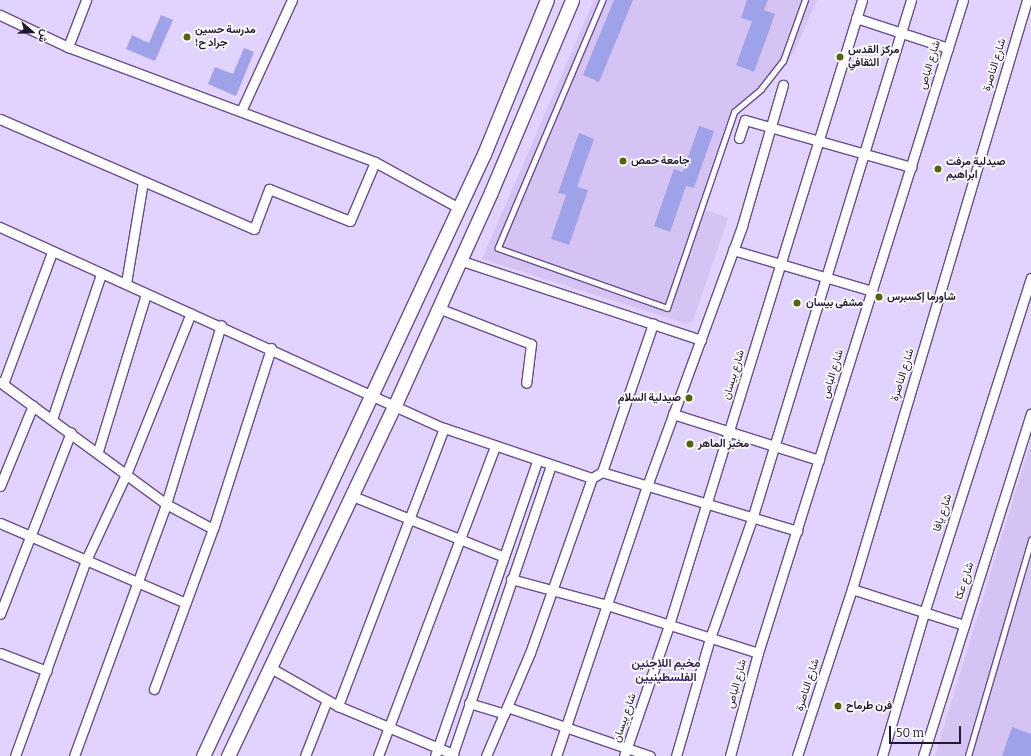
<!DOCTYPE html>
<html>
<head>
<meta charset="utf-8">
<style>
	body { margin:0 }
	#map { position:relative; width:1031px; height:756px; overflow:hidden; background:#e2d3fe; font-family:Bitter,Vazirmatn,serif }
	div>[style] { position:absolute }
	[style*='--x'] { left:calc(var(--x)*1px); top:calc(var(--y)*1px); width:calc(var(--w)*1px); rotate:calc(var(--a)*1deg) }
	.built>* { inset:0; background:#d5c4f3 }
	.building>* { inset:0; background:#9ea2e9 }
	.roads { filter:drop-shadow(1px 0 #674e8d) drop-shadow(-1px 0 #674e8d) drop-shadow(0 1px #674e8d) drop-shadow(0 -1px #674e8d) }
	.service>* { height:4.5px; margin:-2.25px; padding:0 2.25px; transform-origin:2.25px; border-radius:2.25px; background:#fff }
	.minor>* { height:9px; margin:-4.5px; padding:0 4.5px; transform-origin:4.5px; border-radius:4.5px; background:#fff }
	.secondary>* { height:13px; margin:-6.5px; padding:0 6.5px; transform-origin:6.5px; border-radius:6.5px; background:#fff }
	.dots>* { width:11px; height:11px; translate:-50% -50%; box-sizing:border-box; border:2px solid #fcfdfc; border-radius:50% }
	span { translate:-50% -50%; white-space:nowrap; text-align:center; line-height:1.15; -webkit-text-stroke:3.5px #fcfdfc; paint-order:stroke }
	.poi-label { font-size:11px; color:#231833; font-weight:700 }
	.left { translate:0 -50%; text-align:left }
	.right { translate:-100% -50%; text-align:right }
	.street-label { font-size:11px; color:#231833 }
	.neighbourhood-label { font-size:12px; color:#3a205b; font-weight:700 }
	.north { position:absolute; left:12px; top:12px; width:40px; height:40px; -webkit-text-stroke:3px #fcfdfc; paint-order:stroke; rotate:110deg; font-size:11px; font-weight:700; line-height:16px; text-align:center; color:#231833 }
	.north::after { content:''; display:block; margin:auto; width:14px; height:18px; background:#231833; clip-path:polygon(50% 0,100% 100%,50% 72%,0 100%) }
	.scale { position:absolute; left:889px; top:726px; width:72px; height:18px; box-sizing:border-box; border:2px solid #231833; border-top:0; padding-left:5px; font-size:12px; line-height:14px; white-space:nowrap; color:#231833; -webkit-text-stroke:3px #fcfdfc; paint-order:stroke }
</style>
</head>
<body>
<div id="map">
	<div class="built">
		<div style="clip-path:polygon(594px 0,817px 0,794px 52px,764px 93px,739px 112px,703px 209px,728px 218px,693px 321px,687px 324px,482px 259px)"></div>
		<div style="clip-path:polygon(1031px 440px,1031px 756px,935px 756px)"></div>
	</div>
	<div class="building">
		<div style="clip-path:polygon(614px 0,633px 0,599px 82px,583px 75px)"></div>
		<div style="clip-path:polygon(747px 0,768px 0,764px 10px,775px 14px,754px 72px,736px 65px,752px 21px,741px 18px)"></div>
		<div style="clip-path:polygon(161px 15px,173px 20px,155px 61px,126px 49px,132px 35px,149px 43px)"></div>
		<div style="clip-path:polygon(244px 48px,254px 52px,236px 96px,208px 84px,215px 67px,233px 74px)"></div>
		<div style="clip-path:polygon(699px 126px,714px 131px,694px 188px,686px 186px,670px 232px,654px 226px,674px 169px,683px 172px)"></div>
		<div style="clip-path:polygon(579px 133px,594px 139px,577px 187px,588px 190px,569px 245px,551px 239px,566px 195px,558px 193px)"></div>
		<div style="clip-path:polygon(1012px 727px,1031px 734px,1031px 756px,1002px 756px)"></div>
	</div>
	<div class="roads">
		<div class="service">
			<div style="--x:603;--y:0;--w:269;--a:112.9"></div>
			<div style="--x:498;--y:248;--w:179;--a:19.5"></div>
			<div style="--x:667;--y:308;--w:207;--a:-71.1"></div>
			<div style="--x:734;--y:112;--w:35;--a:-40"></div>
			<div style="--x:761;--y:89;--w:36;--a:-52"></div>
			<div style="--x:783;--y:61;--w:65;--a:-70.2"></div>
			<div style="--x:968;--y:756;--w:225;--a:-73.7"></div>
		</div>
		<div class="minor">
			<div style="--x:0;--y:15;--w:75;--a:25.2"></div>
			<div style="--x:68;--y:47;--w:328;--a:20.5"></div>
			<div style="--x:375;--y:162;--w:96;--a:28.7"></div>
			<div style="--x:856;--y:18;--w:97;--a:18.1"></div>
			<div style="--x:68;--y:47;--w:50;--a:-69"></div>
			<div style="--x:242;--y:109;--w:120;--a:-65.4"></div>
			<div style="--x:0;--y:119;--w:277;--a:23.4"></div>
			<div style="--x:254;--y:229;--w:43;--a:-69.4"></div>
			<div style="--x:269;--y:189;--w:87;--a:21.6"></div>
			<div style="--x:350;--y:221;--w:64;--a:-67"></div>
			<div style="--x:739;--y:138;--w:19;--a:-72"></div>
			<div style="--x:745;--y:120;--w:173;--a:15.8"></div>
			<div style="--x:0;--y:227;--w:487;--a:24.4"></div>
			<div style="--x:444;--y:428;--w:298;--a:110.9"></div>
			<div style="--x:733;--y:250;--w:145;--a:16.4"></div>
			<div style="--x:459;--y:260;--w:255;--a:18.3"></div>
			<div style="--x:126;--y:283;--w:103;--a:-80.5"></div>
			<div style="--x:438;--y:308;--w:100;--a:21.2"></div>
			<div style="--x:531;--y:344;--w:39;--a:97"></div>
			<div style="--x:0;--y:382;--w:206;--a:36.3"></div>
			<div style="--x:166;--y:504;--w:53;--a:28"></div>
			<div style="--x:3;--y:384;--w:141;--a:-69.6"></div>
			<div style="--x:673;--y:414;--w:153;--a:17.5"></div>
			<div style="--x:52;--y:419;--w:153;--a:-71.3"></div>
			<div style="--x:444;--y:428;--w:156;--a:18.7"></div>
			<div style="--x:98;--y:451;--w:164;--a:-73"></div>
			<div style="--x:602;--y:472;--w:204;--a:16.8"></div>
			<div style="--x:0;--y:486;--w:87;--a:-67.8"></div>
			<div style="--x:350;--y:495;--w:166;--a:21.9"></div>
			<div style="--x:0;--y:523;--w:202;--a:23.3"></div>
			<div style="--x:511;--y:579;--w:99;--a:15.2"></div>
			<div style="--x:607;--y:605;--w:158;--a:17.6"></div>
			<div style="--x:852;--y:589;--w:118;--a:17.8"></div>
			<div style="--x:0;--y:614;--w:195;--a:-68.7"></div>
			<div style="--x:0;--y:653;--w:50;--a:21"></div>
			<div style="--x:269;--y:667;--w:79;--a:29.5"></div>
			<div style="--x:338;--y:706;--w:125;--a:22.7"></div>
			<div style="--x:154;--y:689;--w:171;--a:-69.8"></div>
			<div style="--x:213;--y:529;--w:190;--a:-72.2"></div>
			<div style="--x:469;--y:703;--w:37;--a:17"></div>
			<div style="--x:507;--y:707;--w:151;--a:18.9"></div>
			<div style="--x:15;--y:756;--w:208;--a:-70.1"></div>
			<div style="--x:86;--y:560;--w:97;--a:-65"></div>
			<div style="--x:127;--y:472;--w:171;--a:-68.1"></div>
			<div style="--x:74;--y:756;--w:268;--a:-69.9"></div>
			<div style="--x:166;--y:504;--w:187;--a:-72.9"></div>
			<div style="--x:305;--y:756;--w:60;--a:-68.6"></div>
			<div style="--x:378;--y:756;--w:331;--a:-69.3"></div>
			<div style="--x:435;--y:756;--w:312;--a:-70.9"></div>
			<div style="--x:452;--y:756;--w:307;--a:-71.2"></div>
			<div style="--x:486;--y:756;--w:112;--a:-66.9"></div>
			<div style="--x:530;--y:653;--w:186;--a:-70.5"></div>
			<div style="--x:592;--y:478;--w:12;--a:-31"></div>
			<div style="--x:602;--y:472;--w:157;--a:-71"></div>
			<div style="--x:556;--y:756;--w:285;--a:-71.4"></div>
			<div style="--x:647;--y:486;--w:277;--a:-69.9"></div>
			<div style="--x:742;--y:226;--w:147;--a:-73.8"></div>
			<div style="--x:624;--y:756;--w:139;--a:-71"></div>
			<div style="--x:669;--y:625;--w:654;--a:-72.84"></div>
			<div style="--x:676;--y:756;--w:123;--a:-73.9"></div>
			<div style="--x:710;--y:638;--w:126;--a:-70.6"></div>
			<div style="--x:752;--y:519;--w:543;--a:-72.97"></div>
			<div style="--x:730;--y:756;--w:107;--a:-74.8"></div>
			<div style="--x:758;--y:653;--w:684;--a:-72.57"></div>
			<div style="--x:797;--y:756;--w:176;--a:-71.8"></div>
			<div style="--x:852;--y:589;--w:614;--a:-73.45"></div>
			<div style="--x:882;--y:756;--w:149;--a:-73.6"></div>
			<div style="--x:924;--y:613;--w:352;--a:-72.3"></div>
			<div style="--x:923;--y:756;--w:359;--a:-72.5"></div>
		</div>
		<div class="secondary">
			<div style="--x:203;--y:756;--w:664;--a:-64.98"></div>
			<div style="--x:484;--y:154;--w:166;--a:-67.8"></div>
			<div style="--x:228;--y:756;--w:386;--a:-64.6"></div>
			<div style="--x:394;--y:407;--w:236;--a:-65.7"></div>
			<div style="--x:491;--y:192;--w:208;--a:-67.1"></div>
		</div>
	</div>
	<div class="dots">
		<div style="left:187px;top:37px;background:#53640b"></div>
		<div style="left:840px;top:57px;background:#53640b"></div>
		<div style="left:623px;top:161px;background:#53640b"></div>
		<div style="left:938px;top:169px;background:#53640b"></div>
		<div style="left:879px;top:297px;background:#53640b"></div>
		<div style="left:797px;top:303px;background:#53640b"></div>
		<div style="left:689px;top:398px;background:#53640b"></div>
		<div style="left:690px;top:444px;background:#53640b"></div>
		<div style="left:838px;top:706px;background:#53640b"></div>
	</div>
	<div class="poi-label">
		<span class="left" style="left:195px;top:37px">مدرسة حسين<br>جراد ح١</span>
		<span class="left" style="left:848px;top:57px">مركز القدس<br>الثقافي</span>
		<span class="left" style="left:631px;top:161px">جامعة حمص</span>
		<span class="left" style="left:946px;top:169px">صيدلية مرفت<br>ابراهيم</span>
		<span class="left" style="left:887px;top:297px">شاورما إكسبرس</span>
		<span class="left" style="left:806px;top:303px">مشفى بيسان</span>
		<span class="right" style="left:681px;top:398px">صيدلية السلام</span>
		<span class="left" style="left:698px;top:444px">مخبز الماهر</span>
		<span class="left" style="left:846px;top:706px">فرن طرماح</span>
	</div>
	<div class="street-label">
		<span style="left:930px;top:65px;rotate:-73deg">شارع الباص</span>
		<span style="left:995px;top:65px;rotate:-73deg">شارع الناصرة</span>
		<span style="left:833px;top:374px;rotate:-73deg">شارع الباص</span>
		<span style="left:734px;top:375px;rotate:-73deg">شارع بيسان</span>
		<span style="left:903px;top:375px;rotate:-73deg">شارع الناصرة</span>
		<span style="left:943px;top:513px;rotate:-72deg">شارع يافا</span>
		<span style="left:965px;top:581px;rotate:-72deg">شارع عكا</span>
		<span style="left:737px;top:684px;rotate:-75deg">شارع الباص</span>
		<span style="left:808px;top:685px;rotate:-72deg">شارع الناصرة</span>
		<span style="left:625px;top:718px;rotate:-71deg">شارع بيسان</span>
	</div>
	<div class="neighbourhood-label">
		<span style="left:666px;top:671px">مخيم اللاجئين<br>الفلسطينيين</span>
	</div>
	<div class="north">ش</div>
	<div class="scale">50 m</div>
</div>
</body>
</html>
